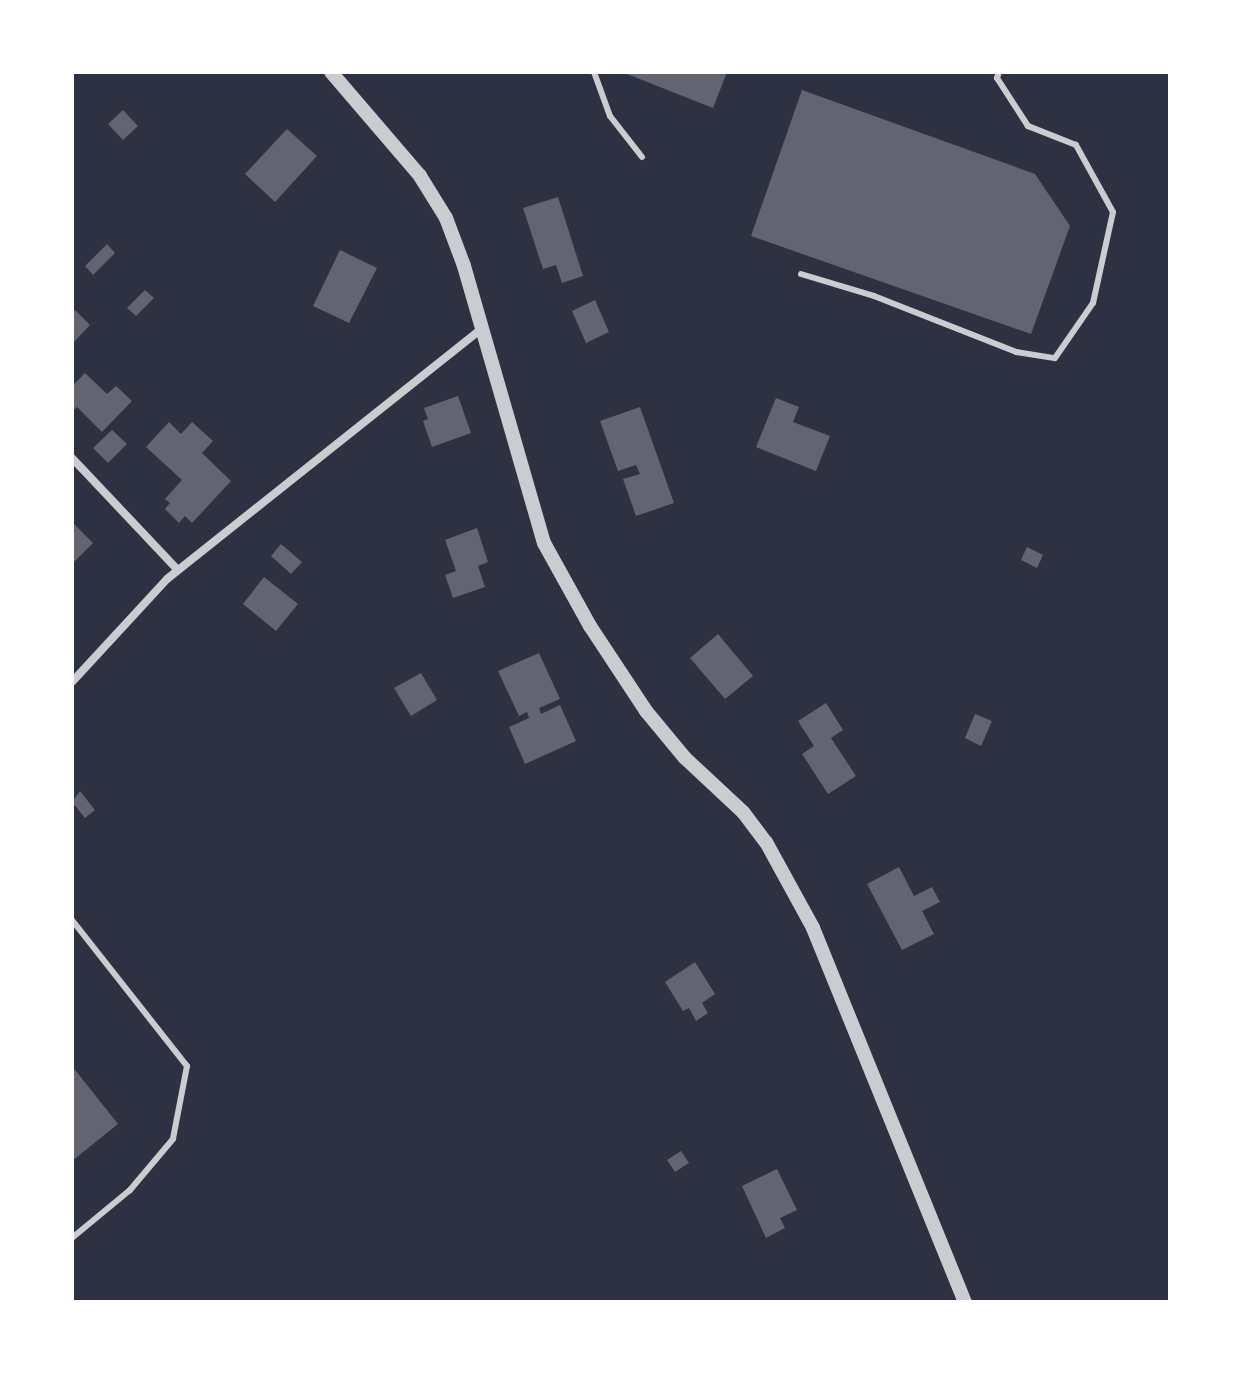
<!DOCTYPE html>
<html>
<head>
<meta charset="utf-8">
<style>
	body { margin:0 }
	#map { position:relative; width:1242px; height:1374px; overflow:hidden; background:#2d3142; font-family:Rubik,sans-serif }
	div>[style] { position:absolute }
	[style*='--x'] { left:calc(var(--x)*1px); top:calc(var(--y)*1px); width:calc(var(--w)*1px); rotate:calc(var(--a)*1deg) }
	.building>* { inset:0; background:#626471 }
	.service>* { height:6px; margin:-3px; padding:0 3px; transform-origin:3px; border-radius:3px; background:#caccd0 }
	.minor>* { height:8px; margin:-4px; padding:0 4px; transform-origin:4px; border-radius:4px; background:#caccd0 }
	.tertiary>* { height:14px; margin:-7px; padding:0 7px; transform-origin:7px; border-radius:7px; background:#caccd0 }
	span { translate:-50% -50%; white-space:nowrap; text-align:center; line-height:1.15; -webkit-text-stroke:8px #fff; paint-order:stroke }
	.frame { position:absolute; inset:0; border:74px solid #fff; pointer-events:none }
</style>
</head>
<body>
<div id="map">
	<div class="building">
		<div style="clip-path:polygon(622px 72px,727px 72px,713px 108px)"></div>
		<div style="clip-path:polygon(802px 90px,1035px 174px,1070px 226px,1031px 334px,751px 236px)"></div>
		<div style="clip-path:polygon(123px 110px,138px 126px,123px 140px,108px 124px)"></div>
		<div style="clip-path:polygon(287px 129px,317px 156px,275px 202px,245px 174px)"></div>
		<div style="clip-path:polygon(558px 197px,583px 276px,562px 283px,556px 265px,543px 269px,523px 208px)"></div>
		<div style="clip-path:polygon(107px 244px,115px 253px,93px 275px,85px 266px)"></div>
		<div style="clip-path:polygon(340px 250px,377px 268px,349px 323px,313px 306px)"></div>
		<div style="clip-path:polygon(145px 290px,154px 298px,136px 316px,127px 308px)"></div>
		<div style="clip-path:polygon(595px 300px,609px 332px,586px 343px,572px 311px)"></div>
		<div style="clip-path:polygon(75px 310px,90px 325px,72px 344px,72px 313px)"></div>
		<div style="clip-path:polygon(85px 373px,107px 394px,116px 386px,132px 401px,102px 432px,77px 407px,72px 412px,72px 386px)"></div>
		<div style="clip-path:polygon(458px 396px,471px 433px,432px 447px,423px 421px,428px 419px,424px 408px)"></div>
		<div style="clip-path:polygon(776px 398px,799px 407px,793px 422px,830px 436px,816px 471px,756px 447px)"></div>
		<div style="clip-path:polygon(640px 407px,674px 503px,636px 516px,623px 479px,640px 474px,636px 465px,618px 471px,600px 421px)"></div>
		<div style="clip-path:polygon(169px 422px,181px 434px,192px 422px,213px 441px,202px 453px,231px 481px,192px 523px,185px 516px,179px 523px,165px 509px,170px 503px,165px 499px,182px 480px,146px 447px)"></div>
		<div style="clip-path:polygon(112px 430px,127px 444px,108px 463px,93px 448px)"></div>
		<div style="clip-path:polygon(72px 522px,93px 543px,72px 564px)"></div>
		<div style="clip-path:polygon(477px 528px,488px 562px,478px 566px,485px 587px,453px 598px,445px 575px,456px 571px,445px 540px)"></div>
		<div style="clip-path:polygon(281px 544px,302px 562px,291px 574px,271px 556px)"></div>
		<div style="clip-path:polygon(1027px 547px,1043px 555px,1037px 568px,1021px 560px)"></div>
		<div style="clip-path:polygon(264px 577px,298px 604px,276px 631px,243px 604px)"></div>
		<div style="clip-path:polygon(718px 634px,753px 676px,725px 699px,690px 658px)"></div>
		<div style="clip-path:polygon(539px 653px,560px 699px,539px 708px,541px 714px,560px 705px,576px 741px,525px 764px,509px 727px,529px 718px,527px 712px,519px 716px,498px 671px)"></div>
		<div style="clip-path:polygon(421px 673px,437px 700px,411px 716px,394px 688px)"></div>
		<div style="clip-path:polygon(826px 703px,843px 730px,831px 738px,856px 776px,828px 794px,802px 754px,814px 746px,798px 721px)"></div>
		<div style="clip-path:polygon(975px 714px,992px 721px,981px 746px,965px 738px)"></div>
		<div style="clip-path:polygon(80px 791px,95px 810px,85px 818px,72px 802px)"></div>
		<div style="clip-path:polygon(899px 867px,914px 896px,932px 887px,940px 902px,922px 911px,934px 934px,902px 950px,867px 884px)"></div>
		<div style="clip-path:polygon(695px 962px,715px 994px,702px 1003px,708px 1013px,696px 1021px,689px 1008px,683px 1011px,665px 982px)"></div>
		<div style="clip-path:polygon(72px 1066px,118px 1124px,72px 1161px)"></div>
		<div style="clip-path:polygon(681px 1151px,689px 1163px,675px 1172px,667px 1160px)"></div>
		<div style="clip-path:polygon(777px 1169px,797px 1210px,780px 1218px,785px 1228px,766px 1238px,742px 1186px)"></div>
	</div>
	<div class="service">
		<div style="--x:594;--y:72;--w:47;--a:70"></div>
		<div style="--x:610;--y:116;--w:52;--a:52"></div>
		<div style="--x:801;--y:274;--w:76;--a:16.8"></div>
		<div style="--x:874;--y:296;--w:153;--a:21.5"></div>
		<div style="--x:1016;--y:352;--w:39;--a:9"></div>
		<div style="--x:1055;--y:358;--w:67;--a:-55.4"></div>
		<div style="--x:1093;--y:303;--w:93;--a:-77.6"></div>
		<div style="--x:1113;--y:212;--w:77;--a:-118.9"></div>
		<div style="--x:1076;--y:145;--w:52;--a:-158.4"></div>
		<div style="--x:1028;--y:126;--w:57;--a:-122.9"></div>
		<div style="--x:997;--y:78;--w:6;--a:-72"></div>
		<div style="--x:72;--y:920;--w:186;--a:51.8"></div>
		<div style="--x:187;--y:1066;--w:74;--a:100.9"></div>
		<div style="--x:173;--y:1139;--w:67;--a:130.1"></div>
		<div style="--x:130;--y:1190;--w:75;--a:140.4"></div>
	</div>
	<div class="minor">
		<div style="--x:72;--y:458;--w:154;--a:46.6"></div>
		<div style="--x:72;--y:682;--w:140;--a:-47.3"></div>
		<div style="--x:167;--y:579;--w:403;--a:-38.5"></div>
	</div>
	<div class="tertiary">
		<div style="--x:331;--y:72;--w:137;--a:49.4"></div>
		<div style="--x:420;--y:176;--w:49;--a:58.2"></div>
		<div style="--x:446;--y:218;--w:51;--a:69.4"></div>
		<div style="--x:464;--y:266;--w:288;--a:73.9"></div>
		<div style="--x:544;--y:543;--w:95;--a:61"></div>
		<div style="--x:590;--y:626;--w:102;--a:56.6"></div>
		<div style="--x:646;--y:711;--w:61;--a:50.3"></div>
		<div style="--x:685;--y:758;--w:79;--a:43"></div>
		<div style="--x:743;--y:812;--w:38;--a:53"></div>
		<div style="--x:766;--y:842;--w:98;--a:61.3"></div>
		<div style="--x:813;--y:928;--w:404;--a:67.9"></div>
	</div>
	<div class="frame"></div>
</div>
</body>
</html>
